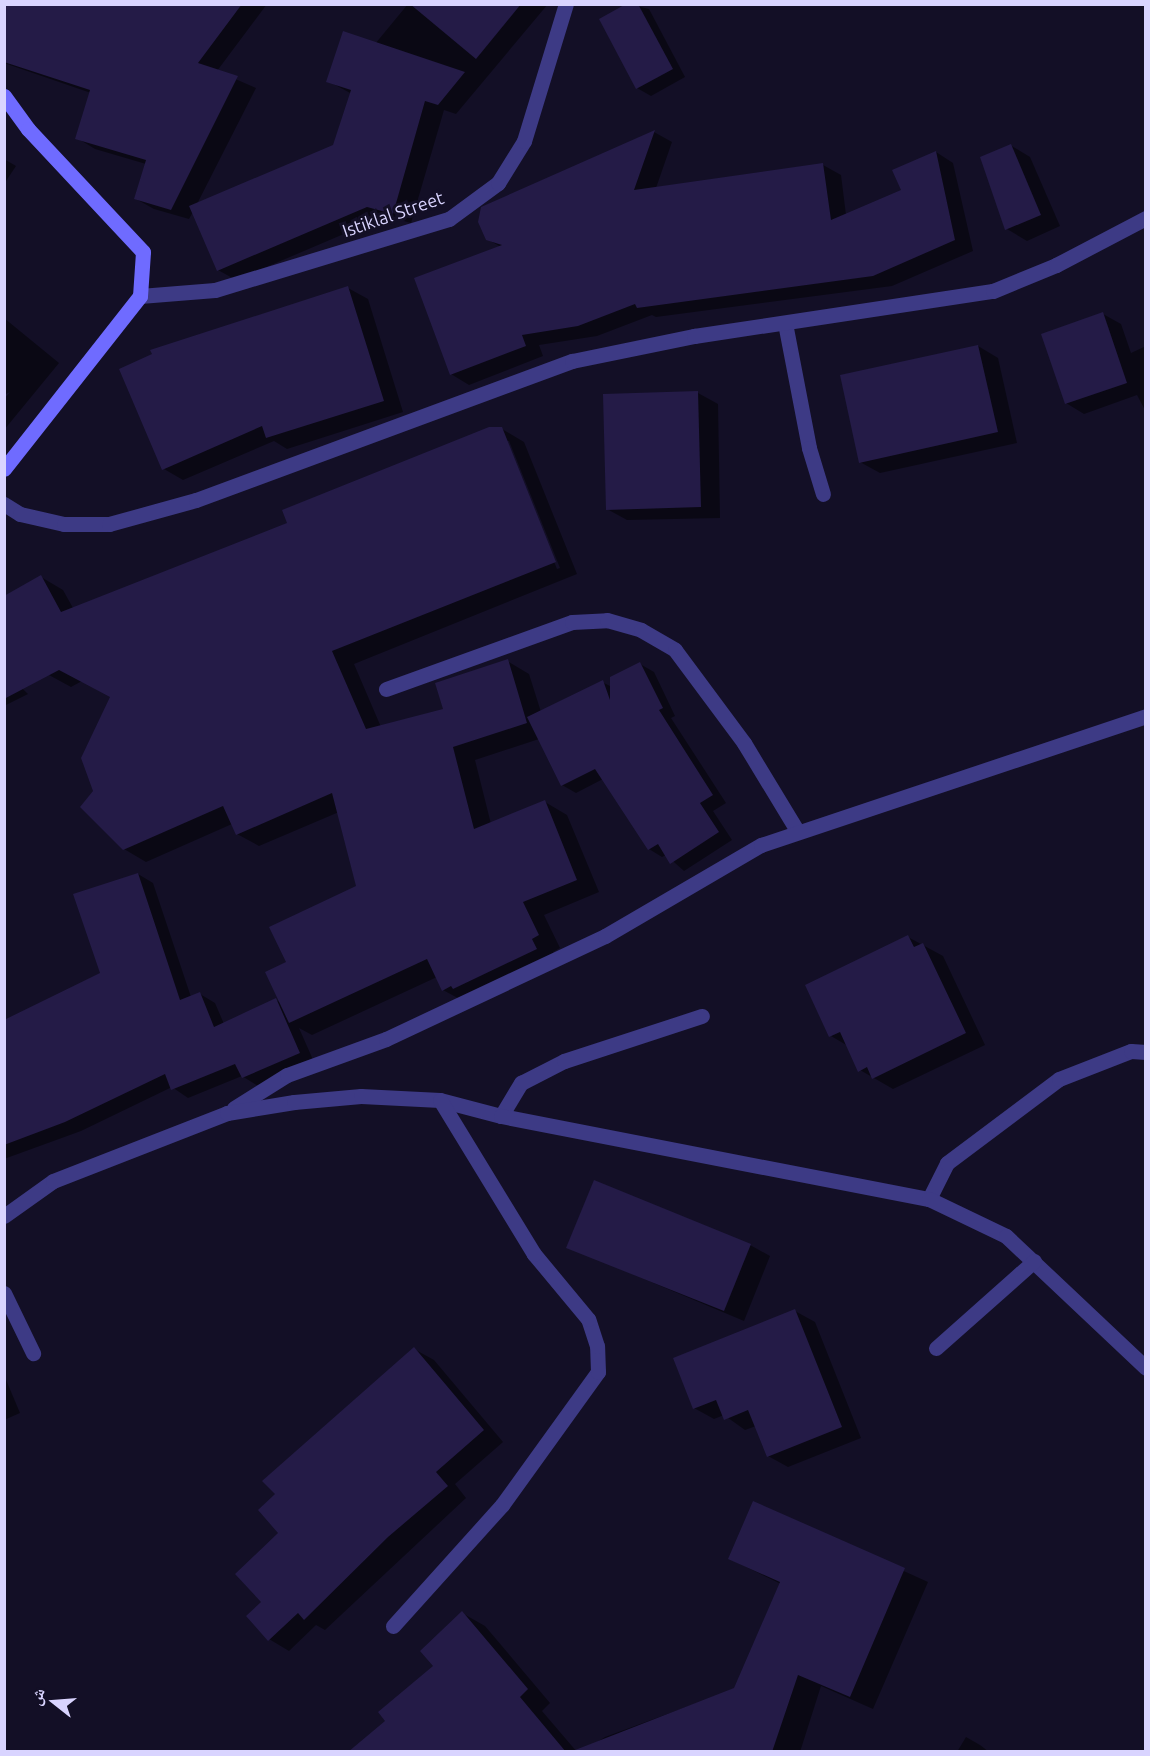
<!DOCTYPE html>
<html>
<head>
<meta charset="utf-8">
<style>
	body { margin:0 }
	#map { position:relative; width:1150px; height:1756px; overflow:hidden; background:#130f26; font-family:Ubuntu,"Noto Naskh Arabic",sans-serif }
	div>[style] { position:absolute }
	[style*='--x'] { left:calc(var(--x)*1px); top:calc(var(--y)*1px); width:calc(var(--w)*1px); rotate:calc(var(--a)*1deg) }
	.shadow>* { inset:0; background:#0007 }
	.building>* { inset:0; background:#241b47 }
	.street>* { height:15px; margin:-7.5px; padding:0 7.5px; transform-origin:7.5px; border-radius:7.5px; background:#3d3a85 }
	.secondary>* { height:15px; margin:-7.5px; padding:0 7.5px; transform-origin:7.5px; border-radius:7.5px; background:#6f6bff }
	span { translate:-50% -50%; white-space:nowrap; text-align:center; line-height:1.15; -webkit-text-stroke:6px #130f26; paint-order:stroke }
	.street-label { font-size:18px; color:#d9d4ff }
	.frame { position:absolute; inset:0; border:6px solid #d9d4ff; pointer-events:none }
	.north { position:absolute; left:24px; top:1672px; width:60px; height:60px; -webkit-text-stroke:4px #130f26; paint-order:stroke; rotate:287deg; font-size:16px; font-weight:700; line-height:24px; text-align:center; color:#d9d4ff }
	.north::after { content:''; display:block; margin:auto; width:21px; height:27px; background:#d9d4ff; clip-path:polygon(50% 0,100% 100%,50% 72%,0 100%) }
</style>
</head>
<body>
<div id="map">
	<div class="shadow">
		<div style="clip-path:polygon(4px 4px,267px 4px,217px 71px,256px 88px,197px 204px,334px 146px,352px 94px,328px 81px,375px 44px,408px 4px,548px 4px,456px 114px,444px 110px,411px 223px,386px 216px,236px 280px,218px 270px,193px 212px,189px 219px,154px 209px,136px 199px,146px 164px,95px 149px,77px 138px,91px 93px,4px 63px)"></div>
		<div style="clip-path:polygon(629px 4px,649px 9px,685px 77px,651px 96px,637px 88px)"></div>
		<div style="clip-path:polygon(654px 132px,672px 142px,656px 188px,823px 165px,841px 175px,846px 215px,903px 191px,936px 152px,953px 163px,973px 251px,892px 286px,656px 317px,652px 315px,597px 336px,539px 345px,543px 356px,469px 385px,451px 374px,501px 247px,487px 239px,483px 208px)"></div>
		<div style="clip-path:polygon(1010px 145px,1030px 157px,1060px 226px,1027px 241px,1007px 229px)"></div>
		<div style="clip-path:polygon(4px 159px,16px 166px,4px 184px)"></div>
		<div style="clip-path:polygon(348px 288px,368px 299px,403px 412px,287px 449px,274px 441px,183px 480px,164px 469px)"></div>
		<div style="clip-path:polygon(1103px 314px,1121px 324px,1131px 353px,1146px 346px,1146px 412px,1137px 395px,1084px 414px,1066px 403px)"></div>
		<div style="clip-path:polygon(4px 318px,59px 363px,4px 430px,4px 399px,10px 392px,4px 395px)"></div>
		<div style="clip-path:polygon(978px 346px,998px 358px,1017px 443px,880px 473px,860px 462px)"></div>
		<div style="clip-path:polygon(698px 393px,718px 404px,720px 518px,627px 520px,607px 509px)"></div>
		<div style="clip-path:polygon(evenodd,502px 429px,524px 442px,577px 574px,354px 664px,381px 727px,445px 710px,507px 661px,529px 674px,541px 712px,602px 682px,612px 687px,640px 664px,654px 672px,675px 716px,671px 718px,726px 803px,713px 811px,732px 840px,684px 871px,666px 855px,662px 857px,649px 849px,603px 779px,576px 793px,562px 785px,539px 739px,475px 760px,491px 824px,545px 802px,567px 815px,599px 892px,544px 915px,560px 948px,553px 952px,558px 961px,465px 1002px,443px 990px,437px 977px,312px 1035px,299px 1028px,314px 1062px,258px 1086px,242px 1076px,188px 1098px,172px 1087px,81px 1131px,4px 1159px,4px 1064px,102px 973px,138px 874px,153px 883px,191px 997px,200px 994px,215px 1003px,224px 1024px,276px 1000px,281px 1003px,288px 963px,358px 887px,339px 812px,259px 846px,237px 834px,232px 824px,146px 862px,124px 849px,94px 791px,112px 697px,82px 681px,71px 687px,49px 675px,41px 577px,63px 590px,73px 608px,289px 524px,502px 429px,506px 441px,509px 441px,560px 568px,557px 569px,506px 441px)"></div>
		<div style="clip-path:polygon(4px 671px,28px 694px,4px 706px)"></div>
		<div style="clip-path:polygon(908px 937px,943px 956px,985px 1045px,893px 1089px,860px 1070px,848px 1046px,831px 1036px)"></div>
		<div style="clip-path:polygon(750px 1245px,770px 1256px,744px 1321px,568px 1247px)"></div>
		<div style="clip-path:polygon(795px 1311px,815px 1322px,861px 1438px,788px 1467px,768px 1456px,756px 1426px,745px 1430px,724px 1415px,714px 1419px,694px 1408px)"></div>
		<div style="clip-path:polygon(414px 1349px,434px 1360px,503px 1442px,455px 1484px,466px 1498px,325px 1630px,316px 1625px,289px 1651px,269px 1639px,263px 1602px,281px 1533px,277px 1494px)"></div>
		<div style="clip-path:polygon(4px 1375px,20px 1413px,4px 1420px)"></div>
		<div style="clip-path:polygon(754px 1503px,928px 1582px,873px 1709px,821px 1686px,800px 1752px,582px 1752px,605px 1737px,735px 1689px,781px 1584px,730px 1559px)"></div>
		<div style="clip-path:polygon(462px 1613px,485px 1626px,550px 1703px,542px 1711px,577px 1752px,351px 1752px,387px 1721px,435px 1666px)"></div>
		<div style="clip-path:polygon(966px 1737px,980px 1745px,989px 1752px,957px 1752px)"></div>
	</div>
	<div class="building">
		<div style="clip-path:polygon(4px 4px,242px 4px,198px 63px,238px 76px,171px 210px,134px 199px,146px 160px,75px 139px,90px 90px,4px 62px)"></div>
		<div style="clip-path:polygon(410px 4px,521px 4px,476px 59px)"></div>
		<div style="clip-path:polygon(626px 4px,638px 4px,673px 69px,636px 89px,599px 19px)"></div>
		<div style="clip-path:polygon(343px 31px,465px 72px,438px 105px,425px 101px,393px 214px,367px 207px,217px 271px,189px 206px,333px 145px,351px 90px,326px 82px)"></div>
		<div style="clip-path:polygon(655px 130px,634px 190px,823px 163px,831px 220px,901px 190px,892px 170px,936px 151px,955px 240px,873px 276px,637px 308px,635px 304px,578px 326px,522px 335px,526px 346px,450px 375px,414px 278px,502px 245px,486px 240px,478px 222px,481px 207px)"></div>
		<div style="clip-path:polygon(1011px 144px,1041px 215px,1005px 230px,980px 157px)"></div>
		<div style="clip-path:polygon(348px 286px,384px 401px,266px 438px,262px 426px,162px 470px,119px 369px,152px 354px,150px 350px)"></div>
		<div style="clip-path:polygon(1103px 312px,1127px 383px,1065px 404px,1041px 334px)"></div>
		<div style="clip-path:polygon(978px 345px,998px 432px,859px 463px,840px 375px)"></div>
		<div style="clip-path:polygon(698px 391px,701px 507px,606px 510px,603px 394px)"></div>
		<div style="clip-path:polygon(489px 427px,502px 427px,556px 562px,332px 651px,366px 729px,443px 709px,435px 683px,508px 659px,527px 723px,453px 747px,474px 829px,545px 800px,577px 880px,523px 902px,539px 935px,532px 939px,537px 949px,453px 989px,451px 986px,442px 991px,427px 959px,289px 1023px,265px 972px,286px 962px,269px 927px,356px 886px,332px 793px,236px 835px,223px 806px,123px 850px,80px 807px,93px 791px,81px 758px,110px 697px,59px 670px,4px 699px,4px 596px,41px 575px,61px 612px,287px 523px,282px 510px)"></div>
		<div style="clip-path:polygon(640px 662px,663px 708px,659px 710px,713px 795px,700px 803px,719px 832px,670px 864px,658px 844px,648px 850px,595px 769px,561px 786px,527px 717px,603px 680px,610px 700px,610px 677px)"></div>
		<div style="clip-path:polygon(138px 873px,180px 1000px,200px 992px,214px 1027px,276px 998px,300px 1053px,242px 1078px,235px 1064px,171px 1090px,165px 1074px,65px 1122px,4px 1145px,4px 1020px,100px 973px,73px 894px)"></div>
		<div style="clip-path:polygon(908px 935px,914px 947px,923px 943px,966px 1033px,872px 1079px,867px 1067px,858px 1072px,840px 1032px,829px 1037px,805px 985px)"></div>
		<div style="clip-path:polygon(594px 1180px,751px 1244px,724px 1311px,566px 1248px)"></div>
		<div style="clip-path:polygon(795px 1309px,842px 1427px,767px 1457px,748px 1410px,724px 1420px,716px 1400px,693px 1409px,673px 1358px)"></div>
		<div style="clip-path:polygon(414px 1347px,484px 1430px,436px 1472px,448px 1486px,388px 1537px,304px 1620px,298px 1613px,268px 1641px,246px 1616px,261px 1602px,235px 1574px,278px 1533px,258px 1510px,275px 1494px,262px 1481px)"></div>
		<div style="clip-path:polygon(753px 1501px,905px 1568px,850px 1697px,798px 1675px,772px 1752px,570px 1752px,734px 1688px,780px 1582px,728px 1559px)"></div>
		<div style="clip-path:polygon(462px 1611px,528px 1689px,520px 1697px,566px 1752px,348px 1752px,385px 1721px,378px 1712px,433px 1666px,420px 1651px)"></div>
	</div>
	<div class="street">
		<div style="--x:140;--y:296;--w:75;--a:-4.6"></div>
		<div style="--x:215;--y:290;--w:245;--a:-16.9"></div>
		<div style="--x:449;--y:219;--w:61;--a:-36.3"></div>
		<div style="--x:498;--y:183;--w:49;--a:-58.2"></div>
		<div style="--x:524;--y:141;--w:143;--a:-73"></div>
		<div style="--x:785;--y:323;--w:127;--a:79.1"></div>
		<div style="--x:809;--y:448;--w:48;--a:73.1"></div>
		<div style="--x:4;--y:504;--w:19;--a:32"></div>
		<div style="--x:20;--y:514;--w:45;--a:12.8"></div>
		<div style="--x:64;--y:524;--w:45;--a:0"></div>
		<div style="--x:109;--y:524;--w:90;--a:-15.4"></div>
		<div style="--x:196;--y:500;--w:401;--a:-20.3"></div>
		<div style="--x:572;--y:361;--w:125;--a:-11.6"></div>
		<div style="--x:694;--y:336;--w:302;--a:-8.6"></div>
		<div style="--x:993;--y:291;--w:68;--a:-22.4"></div>
		<div style="--x:1056;--y:265;--w:102;--a:-27.6"></div>
		<div style="--x:386;--y:689;--w:198;--a:-19.8"></div>
		<div style="--x:572;--y:622;--w:35;--a:-3"></div>
		<div style="--x:607;--y:620;--w:35;--a:16"></div>
		<div style="--x:641;--y:630;--w:39;--a:30"></div>
		<div style="--x:675;--y:650;--w:116;--a:53.4"></div>
		<div style="--x:744;--y:743;--w:104;--a:58.8"></div>
		<div style="--x:234;--y:1108;--w:62;--a:-31.9"></div>
		<div style="--x:287;--y:1075;--w:105;--a:-20"></div>
		<div style="--x:386;--y:1039;--w:242;--a:-25.2"></div>
		<div style="--x:605;--y:936;--w:181;--a:-30.3"></div>
		<div style="--x:761;--y:845;--w:406;--a:-18.5"></div>
		<div style="--x:501;--y:1116;--w:39;--a:-59"></div>
		<div style="--x:521;--y:1083;--w:48;--a:-27.1"></div>
		<div style="--x:564;--y:1061;--w:145;--a:-18.1"></div>
		<div style="--x:929;--y:1199;--w:40;--a:-63.4"></div>
		<div style="--x:947;--y:1163;--w:140;--a:-36.9"></div>
		<div style="--x:1059;--y:1079;--w:77;--a:-21.3"></div>
		<div style="--x:1131;--y:1051;--w:15;--a:4"></div>
		<div style="--x:4;--y:1216;--w:60;--a:-35.5"></div>
		<div style="--x:53;--y:1181;--w:187;--a:-21.3"></div>
		<div style="--x:227;--y:1113;--w:68;--a:-9.3"></div>
		<div style="--x:294;--y:1102;--w:67;--a:-5.1"></div>
		<div style="--x:361;--y:1096;--w:79;--a:2.9"></div>
		<div style="--x:440;--y:1100;--w:63;--a:14.7"></div>
		<div style="--x:501;--y:1116;--w:436;--a:11"></div>
		<div style="--x:929;--y:1199;--w:85;--a:25.7"></div>
		<div style="--x:1006;--y:1236;--w:192;--a:43.3"></div>
		<div style="--x:4;--y:1293;--w:67;--a:64.2"></div>
		<div style="--x:936;--y:1348;--w:131;--a:-41.6"></div>
		<div style="--x:393;--y:1626;--w:163;--a:-48"></div>
		<div style="--x:502;--y:1505;--w:164;--a:-54.2"></div>
		<div style="--x:598;--y:1372;--w:26;--a:-92"></div>
		<div style="--x:597;--y:1346;--w:28;--a:-108"></div>
		<div style="--x:588;--y:1319;--w:85;--a:-129.7"></div>
		<div style="--x:534;--y:1254;--w:180;--a:-121.4"></div>
	</div>
	<div class="secondary">
		<div style="--x:4;--y:96;--w:41;--a:54"></div>
		<div style="--x:28;--y:129;--w:168;--a:46.9"></div>
		<div style="--x:143;--y:252;--w:44;--a:93.9"></div>
		<div style="--x:140;--y:296;--w:220;--a:128.2"></div>
	</div>
	<div class="street-label">
		<span style="left:393px;top:214px;rotate:-19deg">Istiklal Street</span>
	</div>
	<div class="frame"></div>
	<div class="north">ش</div>
</div>
</body>
</html>
